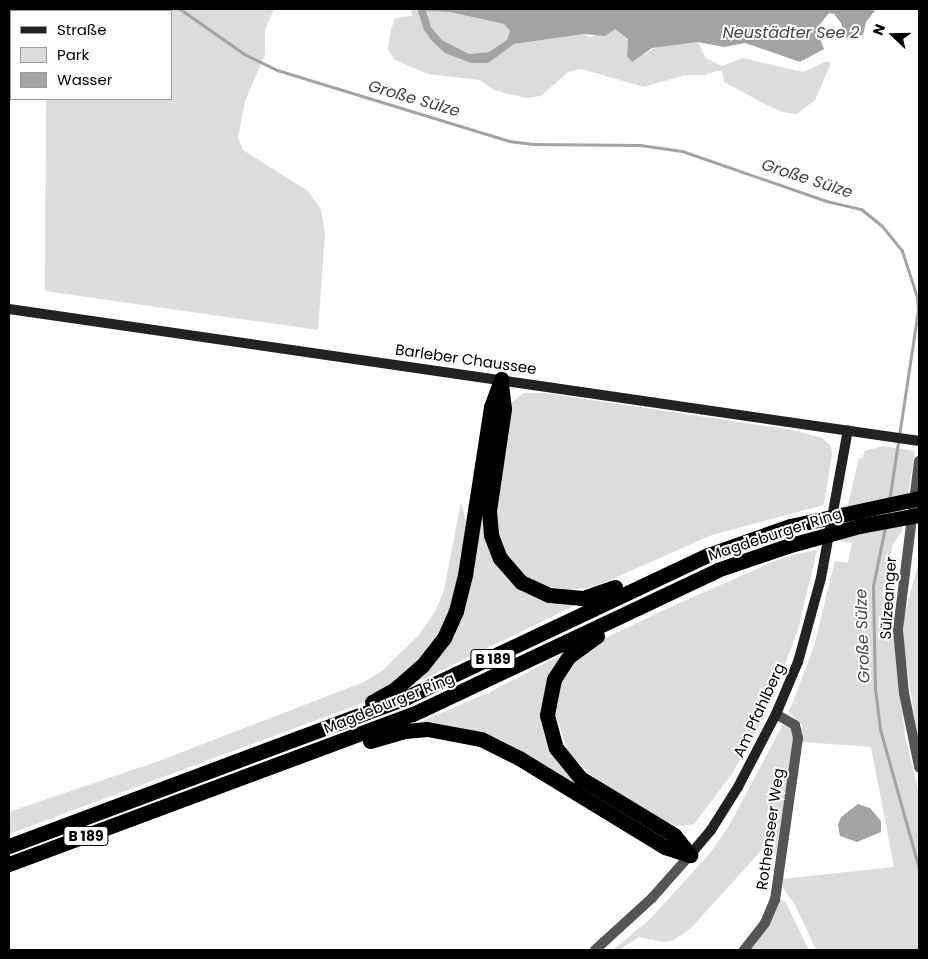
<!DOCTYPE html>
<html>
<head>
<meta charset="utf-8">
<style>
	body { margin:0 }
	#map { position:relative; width:928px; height:959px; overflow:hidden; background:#fff; font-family:Poppins,sans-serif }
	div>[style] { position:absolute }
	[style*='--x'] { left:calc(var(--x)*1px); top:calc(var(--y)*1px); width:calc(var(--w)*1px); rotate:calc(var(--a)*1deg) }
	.green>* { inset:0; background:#dcdcdc }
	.water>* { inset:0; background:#a3a3a3 }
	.stream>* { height:3px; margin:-1.5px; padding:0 1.5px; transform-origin:1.5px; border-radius:1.5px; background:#a3a3a3 }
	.street>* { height:10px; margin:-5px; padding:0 5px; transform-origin:5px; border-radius:5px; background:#555 }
	.secondary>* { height:10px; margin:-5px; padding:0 5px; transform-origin:5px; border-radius:5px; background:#222 }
	.highway>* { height:15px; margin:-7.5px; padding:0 7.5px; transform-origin:7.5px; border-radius:7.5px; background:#000 }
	span { translate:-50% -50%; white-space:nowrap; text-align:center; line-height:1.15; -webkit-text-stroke:4px #fff; paint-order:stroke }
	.shield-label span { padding:1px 4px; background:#fff; border:1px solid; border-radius:4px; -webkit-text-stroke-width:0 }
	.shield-label { font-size:14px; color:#000; font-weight:700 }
	.street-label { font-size:15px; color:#000 }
	.water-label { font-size:16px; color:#444; font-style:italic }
	.frame { position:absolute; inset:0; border:10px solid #000; pointer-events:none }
	.legend { position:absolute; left:10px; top:10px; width:162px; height:90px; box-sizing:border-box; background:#fff; border:1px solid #999; margin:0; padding:6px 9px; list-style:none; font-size:15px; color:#000 }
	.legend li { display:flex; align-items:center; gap:10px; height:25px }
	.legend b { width:25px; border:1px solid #999 }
	.north { position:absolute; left:868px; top:10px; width:50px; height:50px; -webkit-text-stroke:4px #fff; paint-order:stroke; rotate:291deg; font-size:14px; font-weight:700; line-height:20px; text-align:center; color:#000 }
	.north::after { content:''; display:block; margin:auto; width:18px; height:22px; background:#000; clip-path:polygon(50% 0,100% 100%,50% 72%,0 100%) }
</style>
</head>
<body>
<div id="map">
	<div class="green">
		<div style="clip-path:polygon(9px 9px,274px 9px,265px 30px,265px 55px,245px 101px,238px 138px,243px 150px,308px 191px,321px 210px,325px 233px,318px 330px,45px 291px,46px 99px,171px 99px,171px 11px,11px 11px,9px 286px)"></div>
		<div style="clip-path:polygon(411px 9px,417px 9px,424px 30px,471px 63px,514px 44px,584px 34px,590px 37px,615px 29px,628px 39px,627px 56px,643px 55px,658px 47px,698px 42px,706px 58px,722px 66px,743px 58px,803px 72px,827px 61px,831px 63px,815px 100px,797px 114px,782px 112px,761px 102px,724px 82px,722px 71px,717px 71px,704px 75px,685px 75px,644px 87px,581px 69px,568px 72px,541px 96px,525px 98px,494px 90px,480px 80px,428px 74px,395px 60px,388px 50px,390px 33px,395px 18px,412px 16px)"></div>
		<div style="clip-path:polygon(426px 11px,450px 12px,504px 24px,510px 31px,507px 41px,489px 52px,469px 54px,442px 40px,431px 27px)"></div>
		<div style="clip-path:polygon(524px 393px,545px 393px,792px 430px,822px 438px,831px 446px,832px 454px,824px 505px,712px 535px,594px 587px,569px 590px,544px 586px,521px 572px,508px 557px,499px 539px,495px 515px,512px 402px)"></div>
		<div style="clip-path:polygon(883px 446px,915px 451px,902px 531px,892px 546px,890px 565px,896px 581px,895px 598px,884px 606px,884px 632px,894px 639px,905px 736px,919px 792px,919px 950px,816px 950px,794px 903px,784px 890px,781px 879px,894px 867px,871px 747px,803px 742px,802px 725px,789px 712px,814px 646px,835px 561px,848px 563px,852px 543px,839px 541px,859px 458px,862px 458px,865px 451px)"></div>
		<div style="clip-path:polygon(487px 477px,497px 562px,578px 604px,409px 686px,446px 642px)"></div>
		<div style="clip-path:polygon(461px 502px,468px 529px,453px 610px,420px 663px,368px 701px,9px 834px,9px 812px,156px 762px,364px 682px,382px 671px,419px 635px,436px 610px,444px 590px)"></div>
		<div style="clip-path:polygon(817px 550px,798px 630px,764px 718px,732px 774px,694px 824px,679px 826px,666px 822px,598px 781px,568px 753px,556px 715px,561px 679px,572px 662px,601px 640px,675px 605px,784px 557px)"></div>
		<div style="clip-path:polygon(919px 560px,919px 747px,903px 642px,904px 616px)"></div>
		<div style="clip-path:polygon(561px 655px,553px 669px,556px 759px,566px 772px,606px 801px,533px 760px,420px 722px,488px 693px)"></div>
		<div style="clip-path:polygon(783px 724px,790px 727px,794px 735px,776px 854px,761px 851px,691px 928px,674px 940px,664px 942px,639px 937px,619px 950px,613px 950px,651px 918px,711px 852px,730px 824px)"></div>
		<div style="clip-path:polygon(779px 898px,786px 903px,809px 950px,749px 950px)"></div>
	</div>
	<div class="water">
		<div style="clip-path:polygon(evenodd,417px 9px,876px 9px,866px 22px,863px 35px,853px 38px,845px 37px,841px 23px,834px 14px,829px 13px,816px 29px,824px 49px,800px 62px,745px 43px,724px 47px,698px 42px,652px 48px,632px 62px,627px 56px,628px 39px,615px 29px,605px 36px,584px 34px,514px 44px,488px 63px,471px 63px,445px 53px,432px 41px,424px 30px,417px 9px,426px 11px,450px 12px,504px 24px,510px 31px,507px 40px,489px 52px,469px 54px,442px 40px,431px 27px,426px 11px)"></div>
		<div style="clip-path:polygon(858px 804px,870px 808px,881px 821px,881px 832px,857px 842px,840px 836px,838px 825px,841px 817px)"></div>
	</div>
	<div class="stream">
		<div style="--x:180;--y:9;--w:78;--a:35.1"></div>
		<div style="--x:244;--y:54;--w:37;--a:26"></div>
		<div style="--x:277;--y:70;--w:243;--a:17"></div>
		<div style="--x:509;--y:141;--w:24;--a:7"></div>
		<div style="--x:533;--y:144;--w:107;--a:0.5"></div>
		<div style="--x:640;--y:145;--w:42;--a:8.1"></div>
		<div style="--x:682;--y:151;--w:152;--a:19.1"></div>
		<div style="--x:826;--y:201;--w:36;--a:13"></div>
		<div style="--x:861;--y:209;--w:27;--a:39"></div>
		<div style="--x:882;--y:226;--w:32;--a:51"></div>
		<div style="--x:902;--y:251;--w:48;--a:71.9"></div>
		<div style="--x:917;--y:297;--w:13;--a:86"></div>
		<div style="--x:918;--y:310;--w:193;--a:98.6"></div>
		<div style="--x:885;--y:527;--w:60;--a:101.5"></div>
		<div style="--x:873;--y:586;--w:102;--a:88.9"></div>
		<div style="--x:875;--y:688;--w:41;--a:83"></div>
		<div style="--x:880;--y:729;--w:145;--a:74.4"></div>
	</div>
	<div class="street">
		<div style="--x:919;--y:461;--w:170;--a:97.1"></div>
		<div style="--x:898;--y:630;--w:63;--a:84.6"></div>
		<div style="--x:904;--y:693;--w:76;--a:78.5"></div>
		<div style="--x:595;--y:950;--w:77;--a:-42.4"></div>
		<div style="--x:652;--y:898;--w:57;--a:-48.5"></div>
		<div style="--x:744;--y:950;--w:34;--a:-52"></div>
		<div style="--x:765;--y:923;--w:25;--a:-67"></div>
		<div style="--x:775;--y:900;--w:164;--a:-81.9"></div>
		<div style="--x:798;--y:738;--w:13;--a:-103"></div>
		<div style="--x:795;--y:725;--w:22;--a:-150"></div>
	</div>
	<div class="secondary">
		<div style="--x:9;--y:309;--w:920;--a:8.25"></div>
		<div style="--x:690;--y:855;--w:33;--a:-50"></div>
		<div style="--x:711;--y:830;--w:51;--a:-57.9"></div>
		<div style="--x:738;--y:787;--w:82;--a:-62.5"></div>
		<div style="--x:776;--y:714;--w:56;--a:-67.1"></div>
		<div style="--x:798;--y:662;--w:87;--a:-74.7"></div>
		<div style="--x:821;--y:578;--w:150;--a:-79.7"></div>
	</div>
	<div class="highway">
		<div style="--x:501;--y:384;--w:25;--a:83"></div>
		<div style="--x:504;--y:409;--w:103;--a:98.4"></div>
		<div style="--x:489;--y:511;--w:24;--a:85"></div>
		<div style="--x:491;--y:535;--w:25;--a:69"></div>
		<div style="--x:500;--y:558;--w:32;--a:49"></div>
		<div style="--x:521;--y:582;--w:31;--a:25"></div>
		<div style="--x:549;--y:595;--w:34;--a:5"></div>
		<div style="--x:583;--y:598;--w:34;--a:-19"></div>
		<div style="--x:597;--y:636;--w:34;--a:144"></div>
		<div style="--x:569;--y:656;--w:27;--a:123"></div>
		<div style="--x:554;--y:679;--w:37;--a:101"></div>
		<div style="--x:547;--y:715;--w:34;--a:75"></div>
		<div style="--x:556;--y:748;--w:38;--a:51"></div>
		<div style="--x:580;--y:778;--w:110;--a:31.2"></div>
		<div style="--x:674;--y:835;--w:26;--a:51"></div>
		<div style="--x:372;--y:702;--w:25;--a:-29"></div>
		<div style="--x:394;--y:690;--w:37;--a:-41"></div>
		<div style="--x:422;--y:666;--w:36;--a:-52"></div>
		<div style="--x:444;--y:638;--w:30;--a:-66"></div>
		<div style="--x:456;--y:611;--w:37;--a:-76"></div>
		<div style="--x:465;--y:575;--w:170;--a:-81.2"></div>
		<div style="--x:491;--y:407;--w:30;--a:-70"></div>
		<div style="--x:370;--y:741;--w:36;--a:-16"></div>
		<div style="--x:405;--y:731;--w:22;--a:-5"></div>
		<div style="--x:427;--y:729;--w:55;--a:10.5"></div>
		<div style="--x:481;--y:739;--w:42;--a:26.6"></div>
		<div style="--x:519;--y:758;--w:171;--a:31.4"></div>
		<div style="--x:665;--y:847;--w:26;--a:18"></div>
		<div style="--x:9;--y:846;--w:425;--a:-20.5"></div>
		<div style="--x:407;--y:697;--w:333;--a:-25.3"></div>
		<div style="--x:708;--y:555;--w:87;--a:-19.5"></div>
		<div style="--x:790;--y:526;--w:132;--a:-12.2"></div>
		<div style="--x:9;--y:864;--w:431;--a:-20.4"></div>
		<div style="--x:413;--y:714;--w:336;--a:-25.3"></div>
		<div style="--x:717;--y:570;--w:74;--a:-18.9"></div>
		<div style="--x:787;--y:546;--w:75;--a:-15.5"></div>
		<div style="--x:859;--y:526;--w:61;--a:-10.4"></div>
	</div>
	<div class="shield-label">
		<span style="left:493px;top:659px">B 189</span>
		<span style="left:86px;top:836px">B 189</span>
	</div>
	<div class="street-label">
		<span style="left:466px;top:359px;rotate:8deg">Barleber Chaussee</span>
		<span style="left:775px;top:534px;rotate:-18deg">Magdeburger Ring</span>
		<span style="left:888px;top:598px;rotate:-86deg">Sülzeanger</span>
		<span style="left:389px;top:703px;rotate:-22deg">Magdeburger Ring</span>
		<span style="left:759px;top:710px;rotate:-65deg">Am Pfahlberg</span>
		<span style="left:770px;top:829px;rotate:-82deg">Rothenseer Weg</span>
	</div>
	<div class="water-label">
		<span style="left:791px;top:33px">Neustädter See 2</span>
		<span style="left:414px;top:99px;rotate:16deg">Große Sülze</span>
		<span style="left:807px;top:179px;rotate:18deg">Große Sülze</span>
		<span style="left:863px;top:636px;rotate:-92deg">Große Sülze</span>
	</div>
	<div class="frame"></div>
	<ul class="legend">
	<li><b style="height:6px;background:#222"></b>Straße</li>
	<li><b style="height:14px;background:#dcdcdc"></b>Park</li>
	<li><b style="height:14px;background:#a3a3a3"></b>Wasser</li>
	</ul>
	<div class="north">N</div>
</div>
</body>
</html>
